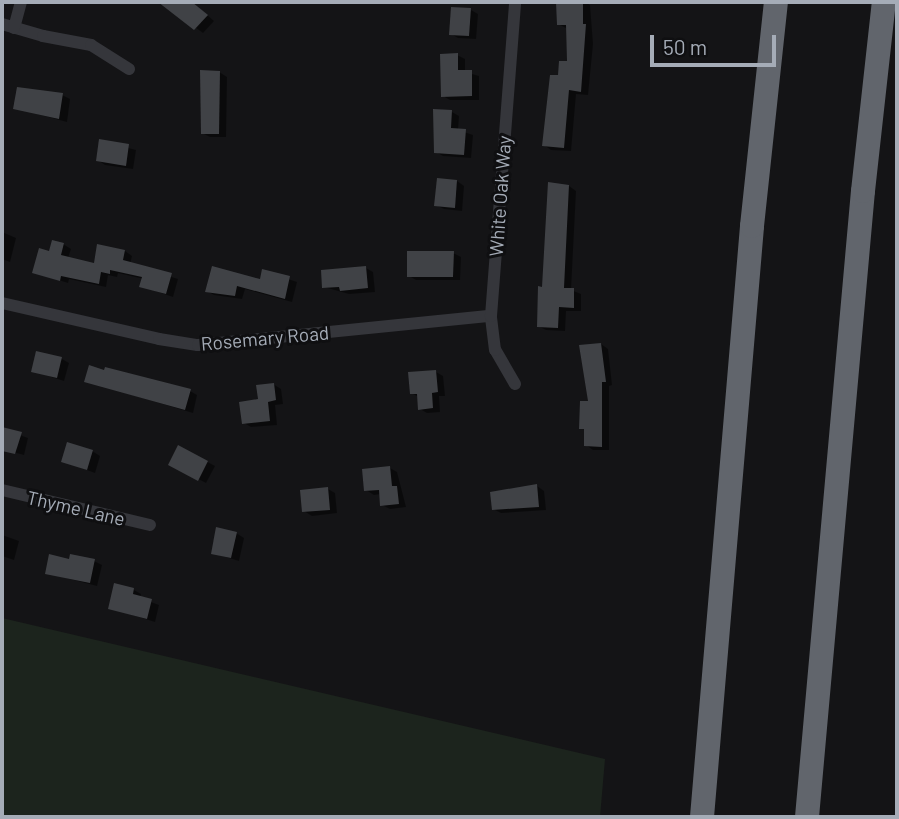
<!DOCTYPE html>
<html>
<head>
<meta charset="utf-8">
<style>
	body { margin:0 }
	#map { position:relative; width:899px; height:819px; overflow:hidden; background:#141416; font-family:Barlow,sans-serif }
	div>[style] { position:absolute }
	[style*='--x'] { left:calc(var(--x)*1px); top:calc(var(--y)*1px); width:calc(var(--w)*1px); rotate:calc(var(--a)*1deg) }
	.green>* { inset:0; background:#1c241d }
	.shadow>* { inset:0; background:#0007 }
	.building>* { inset:0; background:#404246 }
	.minor>* { height:12px; margin:-6px; padding:0 6px; transform-origin:6px; border-radius:6px; background:#35363b }
	.motorway>* { height:24px; margin:-12px; padding:0 12px; transform-origin:12px; border-radius:12px; background:#61656c }
	span { translate:-50% -50%; white-space:nowrap; text-align:center; line-height:1.15; -webkit-text-stroke:6px #0f0f11; paint-order:stroke }
	.street-label { font-size:19px; color:#a5acb7 }
	.frame { position:absolute; inset:0; border:4px solid #a5acb7; pointer-events:none }
	.scale { position:absolute; left:650px; top:35px; width:126px; height:32px; box-sizing:border-box; border:4px solid #a5acb7; border-top:0; padding-left:9px; font-size:21px; line-height:24px; white-space:nowrap; color:#a5acb7; -webkit-text-stroke:5px #0f0f11; paint-order:stroke }
</style>
</head>
<body>
<div id="map">
	<div class="green">
		<div style="clip-path:polygon(2px 618px,605px 759px,600px 817px,2px 817px)"></div>
	</div>
	<div class="shadow">
		<div style="clip-path:polygon(161px 2px,192px 2px,214px 21px,203px 33px)"></div>
		<div style="clip-path:polygon(558px 2px,585px 2px,590px 5px,593px 44px,588px 95px,576px 94px,571px 151px,551px 150px,544px 145px,560px 77px,569px 63px,568px 29px,558px 24px)"></div>
		<div style="clip-path:polygon(471px 10px,478px 14px,476px 39px,458px 38px,451px 34px)"></div>
		<div style="clip-path:polygon(457px 55px,465px 59px,465px 72px,479px 76px,479px 100px,450px 100px,443px 96px)"></div>
		<div style="clip-path:polygon(219px 72px,227px 77px,226px 137px,210px 137px,202px 133px)"></div>
		<div style="clip-path:polygon(62px 95px,70px 99px,67px 122px,15px 108px)"></div>
		<div style="clip-path:polygon(452px 112px,459px 116px,458px 130px,473px 135px,471px 158px,443px 156px,436px 152px)"></div>
		<div style="clip-path:polygon(101px 141px,136px 150px,133px 169px,105px 165px,98px 160px)"></div>
		<div style="clip-path:polygon(457px 181px,464px 186px,462px 211px,444px 209px,436px 205px)"></div>
		<div style="clip-path:polygon(569px 186px,576px 191px,571px 290px,581px 294px,581px 311px,566px 311px,565px 331px,546px 330px,538px 326px,544px 288px)"></div>
		<div style="clip-path:polygon(2px 232px,16px 238px,10px 262px,2px 259px)"></div>
		<div style="clip-path:polygon(63px 244px,71px 249px,68px 258px,95px 265px,125px 251px,132px 256px,130px 264px,178px 279px,173px 297px,141px 286px,144px 279px,118px 273px,117px 277px,108px 275px,106px 287px,69px 279px,68px 283px,34px 272px,50px 253px)"></div>
		<div style="clip-path:polygon(453px 253px,461px 257px,460px 280px,416px 280px,409px 276px)"></div>
		<div style="clip-path:polygon(366px 268px,373px 272px,375px 292px,349px 294px,324px 287px)"></div>
		<div style="clip-path:polygon(264px 271px,297px 282px,292px 302px,245px 289px,242px 299px,214px 295px,207px 291px,261px 282px)"></div>
		<div style="clip-path:polygon(601px 344px,608px 349px,612px 385px,609px 386px,609px 450px,593px 450px,586px 445px,586px 430px,581px 428px,590px 403px)"></div>
		<div style="clip-path:polygon(62px 359px,69px 363px,64px 381px,33px 371px)"></div>
		<div style="clip-path:polygon(436px 372px,443px 376px,445px 396px,439px 396px,440px 412px,427px 413px,420px 409px,419px 397px,411px 393px)"></div>
		<div style="clip-path:polygon(86px 381px,190px 391px,197px 395px,193px 413px)"></div>
		<div style="clip-path:polygon(273px 384px,281px 389px,283px 404px,275px 405px,277px 425px,251px 427px,244px 423px)"></div>
		<div style="clip-path:polygon(2px 429px,28px 438px,24px 455px,2px 449px)"></div>
		<div style="clip-path:polygon(179px 447px,215px 466px,206px 483px,170px 464px)"></div>
		<div style="clip-path:polygon(92px 451px,100px 456px,95px 473px,63px 461px)"></div>
		<div style="clip-path:polygon(390px 468px,397px 472px,406px 507px,390px 509px,382px 505px,381px 494px,374px 495px,366px 490px)"></div>
		<div style="clip-path:polygon(537px 486px,544px 491px,546px 510px,501px 513px,493px 509px,509px 489px)"></div>
		<div style="clip-path:polygon(328px 489px,335px 493px,337px 513px,312px 516px,304px 511px)"></div>
		<div style="clip-path:polygon(236px 533px,244px 538px,239px 561px,213px 553px)"></div>
		<div style="clip-path:polygon(2px 535px,19px 541px,14px 560px,2px 556px)"></div>
		<div style="clip-path:polygon(71px 561px,94px 561px,102px 565px,97px 586px,47px 573px)"></div>
		<div style="clip-path:polygon(134px 590px,141px 594px,140px 598px,159px 605px,155px 622px,110px 608px)"></div>
	</div>
	<div class="building">
		<div style="clip-path:polygon(158px 2px,192px 2px,208px 15px,194px 30px)"></div>
		<div style="clip-path:polygon(556px 2px,583px 2px,583px 24px,586px 24px,581px 92px,569px 90px,564px 148px,542px 146px,550px 75px,558px 75px,559px 61px,567px 61px,566px 25px,557px 25px)"></div>
		<div style="clip-path:polygon(451px 7px,471px 8px,469px 36px,449px 35px)"></div>
		<div style="clip-path:polygon(458px 53px,458px 70px,472px 70px,472px 96px,441px 97px,440px 54px)"></div>
		<div style="clip-path:polygon(200px 70px,220px 71px,219px 134px,201px 134px)"></div>
		<div style="clip-path:polygon(17px 87px,63px 93px,59px 119px,13px 109px)"></div>
		<div style="clip-path:polygon(433px 109px,452px 110px,451px 128px,466px 129px,464px 155px,434px 153px)"></div>
		<div style="clip-path:polygon(99px 139px,129px 144px,126px 166px,96px 161px)"></div>
		<div style="clip-path:polygon(437px 178px,457px 180px,455px 208px,434px 206px)"></div>
		<div style="clip-path:polygon(548px 182px,569px 185px,564px 288px,574px 288px,574px 308px,559px 307px,558px 328px,537px 327px,538px 286px,542px 287px)"></div>
		<div style="clip-path:polygon(52px 240px,64px 243px,61px 255px,94px 263px,97px 244px,125px 250px,123px 260px,172px 273px,166px 294px,139px 287px,142px 277px,110px 270px,110px 274px,101px 272px,99px 284px,61px 276px,60px 281px,32px 273px,39px 248px,49px 251px)"></div>
		<div style="clip-path:polygon(407px 251px,454px 251px,453px 277px,407px 277px)"></div>
		<div style="clip-path:polygon(212px 266px,260px 279px,262px 269px,290px 276px,285px 299px,237px 286px,235px 296px,205px 292px)"></div>
		<div style="clip-path:polygon(366px 266px,368px 288px,340px 291px,339px 287px,322px 288px,321px 270px)"></div>
		<div style="clip-path:polygon(601px 343px,606px 382px,602px 382px,602px 447px,584px 446px,584px 429px,579px 429px,580px 401px,588px 401px,579px 345px)"></div>
		<div style="clip-path:polygon(36px 351px,62px 357px,57px 378px,31px 372px)"></div>
		<div style="clip-path:polygon(89px 365px,104px 370px,105px 367px,191px 389px,185px 410px,84px 382px)"></div>
		<div style="clip-path:polygon(436px 370px,438px 392px,432px 393px,433px 408px,418px 410px,417px 394px,410px 394px,408px 372px)"></div>
		<div style="clip-path:polygon(274px 383px,276px 400px,268px 402px,270px 421px,242px 424px,239px 402px,258px 399px,256px 385px)"></div>
		<div style="clip-path:polygon(2px 427px,22px 432px,15px 454px,2px 451px)"></div>
		<div style="clip-path:polygon(67px 442px,93px 450px,87px 470px,61px 462px)"></div>
		<div style="clip-path:polygon(178px 445px,208px 461px,198px 481px,168px 465px)"></div>
		<div style="clip-path:polygon(390px 466px,392px 486px,397px 486px,399px 504px,380px 506px,379px 490px,364px 491px,362px 469px)"></div>
		<div style="clip-path:polygon(537px 484px,539px 507px,492px 510px,490px 492px)"></div>
		<div style="clip-path:polygon(328px 487px,330px 510px,302px 512px,300px 490px)"></div>
		<div style="clip-path:polygon(216px 527px,237px 532px,231px 558px,211px 554px)"></div>
		<div style="clip-path:polygon(49px 554px,69px 559px,70px 554px,95px 559px,90px 583px,45px 574px)"></div>
		<div style="clip-path:polygon(114px 583px,134px 588px,133px 594px,152px 599px,147px 619px,108px 609px)"></div>
	</div>
	<div class="minor">
		<div style="--x:2;--y:24;--w:43;--a:16.3"></div>
		<div style="--x:43;--y:36;--w:49;--a:10.6"></div>
		<div style="--x:91;--y:45;--w:45;--a:32.3"></div>
		<div style="--x:14;--y:28;--w:27;--a:-75"></div>
		<div style="--x:2;--y:303;--w:161;--a:12.9"></div>
		<div style="--x:159;--y:339;--w:39;--a:9"></div>
		<div style="--x:198;--y:345;--w:294;--a:-5.7"></div>
		<div style="--x:515;--y:384;--w:39;--a:-120"></div>
		<div style="--x:495;--y:350;--w:34;--a:-97"></div>
		<div style="--x:491;--y:316;--w:315;--a:-85.6"></div>
		<div style="--x:2;--y:490;--w:152;--a:13.3"></div>
	</div>
	<div class="motorway">
		<div style="--x:702;--y:817;--w:593;--a:-85.16"></div>
		<div style="--x:752;--y:226;--w:225;--a:-83.9"></div>
		<div style="--x:807;--y:817;--w:628;--a:-84.89"></div>
		<div style="--x:863;--y:191;--w:190;--a:-83.7"></div>
	</div>
	<div class="street-label">
		<span style="left:500px;top:196px;rotate:-86deg">White Oak Way</span>
		<span style="left:265px;top:338px;rotate:-5deg">Rosemary Road</span>
		<span style="left:76px;top:508px;rotate:13deg">Thyme Lane</span>
	</div>
	<div class="frame"></div>
	<div class="scale">50 m</div>
</div>
</body>
</html>
